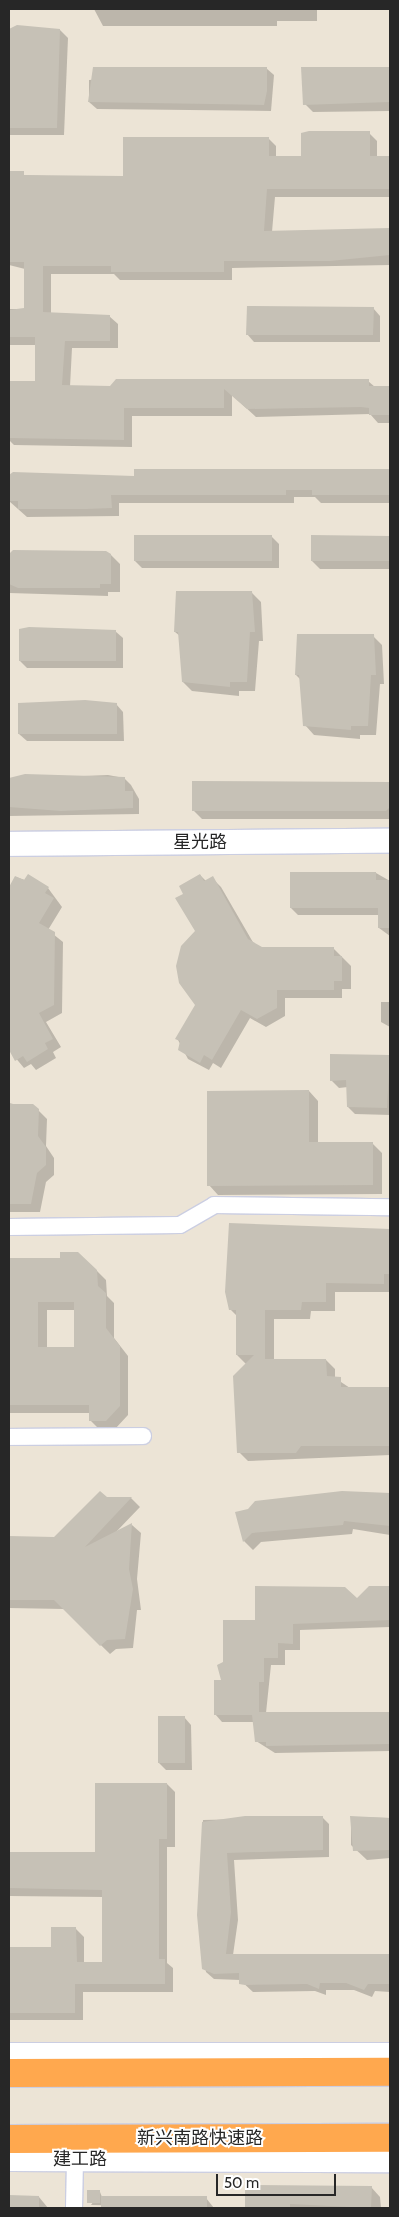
<!DOCTYPE html>
<html>
<head>
<meta charset="utf-8">
<style>
	body { margin:0 }
	#map { position:relative; width:399px; height:2217px; overflow:hidden; background:#ece4d6; font-family:Cabin,"Noto Sans SC",sans-serif }
	div>[style] { position:absolute }
	[style*='--x'] { left:calc(var(--x)*1px); top:calc(var(--y)*1px); width:calc(var(--w)*1px); rotate:calc(var(--a)*1deg) }
	.shadow>* { inset:0; background:#0003 }
	.building>* { inset:0; background:#c6c1b6 }
	.roads { filter:drop-shadow(1px 0 #cbcee2) drop-shadow(-1px 0 #cbcee2) drop-shadow(0 1px #cbcee2) drop-shadow(0 -1px #cbcee2) }
	.street>* { height:16px; margin:-8px; padding:0 8px; transform-origin:8px; border-radius:8px; background:#fff }
	.secondary>* { height:24px; margin:-12px; padding:0 12px; transform-origin:12px; border-radius:12px; background:#fff }
	.highway>* { height:28px; margin:-14px; padding:0 14px; transform-origin:14px; border-radius:14px; background:#ffa84e }
	span { translate:-50% -50%; white-space:nowrap; text-align:center; line-height:1.15; -webkit-text-stroke:4px #fff; paint-order:stroke }
	.street-label { font-size:18px; color:#272727 }
	.frame { position:absolute; inset:0; border:10px solid #272727; pointer-events:none }
	.scale { position:absolute; left:216px; top:2174px; width:120px; height:22px; box-sizing:border-box; border:2px solid #272727; border-top:0; padding-left:6px; font-size:15px; line-height:18px; white-space:nowrap; color:#272727; -webkit-text-stroke:4px #fff; paint-order:stroke }
</style>
</head>
<body>
<div id="map">
	<div class="shadow">
		<div style="clip-path:polygon(94px 9px,317px 9px,317px 21px,277px 21px,277px 26px,103px 26px)"></div>
		<div style="clip-path:polygon(9px 29px,60px 30px,68px 38px,64px 135px,9px 135px)"></div>
		<div style="clip-path:polygon(266px 68px,274px 75px,271px 111px,97px 109px,89px 102px,89px 80px)"></div>
		<div style="clip-path:polygon(302px 68px,390px 68px,390px 111px,313px 112px,305px 104px)"></div>
		<div style="clip-path:polygon(369px 133px,377px 141px,377px 157px,390px 157px,390px 197px,275px 197px,272px 232px,390px 230px,390px 265px,232px 268px,232px 280px,120px 280px,114px 274px,51px 274px,51px 313px,109px 316px,118px 324px,118px 348px,72px 348px,70px 387px,368px 381px,375px 387px,390px 387px,390px 423px,378px 423px,370px 414px,256px 417px,232px 395px,232px 416px,132px 416px,132px 447px,14px 445px,9px 440px,9px 383px,36px 383px,36px 345px,9px 345px,9px 309px,25px 309px,25px 269px,9px 265px,9px 175px,124px 178px,268px 138px,276px 146px,276px 157px,303px 157px)"></div>
		<div style="clip-path:polygon(373px 308px,380px 316px,380px 342px,254px 342px,247px 334px)"></div>
		<div style="clip-path:polygon(136px 470px,390px 471px,390px 503px,321px 503px,315px 497px,294px 497px,294px 503px,119px 503px,119px 516px,27px 517px,9px 501px,9px 476px,13px 474px,136px 477px)"></div>
		<div style="clip-path:polygon(390px 536px,390px 569px,320px 569px,312px 561px,312px 537px)"></div>
		<div style="clip-path:polygon(272px 537px,279px 544px,279px 568px,142px 568px,135px 561px)"></div>
		<div style="clip-path:polygon(14px 552px,111px 555px,120px 564px,120px 592px,108px 592px,108px 596px,9px 593px,9px 554px)"></div>
		<div style="clip-path:polygon(252px 593px,261px 602px,263px 641px,259px 641px,255px 691px,239px 691px,239px 696px,192px 691px,183px 682px,180px 636px,175px 632px)"></div>
		<div style="clip-path:polygon(115px 631px,123px 638px,123px 668px,27px 668px,20px 661px)"></div>
		<div style="clip-path:polygon(373px 636px,382px 645px,384px 684px,380px 684px,376px 735px,360px 735px,360px 739px,314px 735px,305px 725px,301px 680px,296px 675px)"></div>
		<div style="clip-path:polygon(116px 704px,123px 712px,124px 741px,27px 741px,19px 734px)"></div>
		<div style="clip-path:polygon(108px 775px,124px 778px,131px 785px,139px 799px,139px 814px,9px 816px,9px 779px)"></div>
		<div style="clip-path:polygon(194px 782px,390px 783px,390px 819px,202px 819px,193px 810px)"></div>
		<div style="clip-path:polygon(376px 873px,390px 881px,390px 936px,379px 928px,379px 915px,298px 915px,291px 908px)"></div>
		<div style="clip-path:polygon(200px 875px,206px 881px,212px 878px,221px 887px,254px 944px,261px 948px,333px 948px,351px 966px,351px 989px,342px 989px,342px 998px,285px 998px,285px 1016px,266px 1027px,250px 1018px,221px 1068px,213px 1063px,209px 1070px,188px 1059px,177px 1038px,196px 1005px,196px 932px,185px 894px)"></div>
		<div style="clip-path:polygon(16px 877px,48px 888px,62px 907px,48px 930px,63px 942px,62px 1013px,46px 1022px,61px 1047px,53px 1052px,56px 1058px,36px 1070px,31px 1064px,24px 1068px,9px 1050px,9px 889px)"></div>
		<div style="clip-path:polygon(381px 1002px,390px 1002px,390px 1027px,381px 1022px)"></div>
		<div style="clip-path:polygon(331px 1056px,390px 1056px,390px 1115px,355px 1114px,348px 1107px,348px 1087px,339px 1088px,331px 1080px)"></div>
		<div style="clip-path:polygon(309px 1091px,318px 1101px,318px 1144px,372px 1143px,382px 1153px,382px 1194px,218px 1195px,209px 1185px)"></div>
		<div style="clip-path:polygon(9px 1103px,38px 1110px,47px 1119px,46px 1146px,54px 1158px,54px 1175px,46px 1182px,40px 1212px,9px 1212px)"></div>
		<div style="clip-path:polygon(230px 1224px,390px 1230px,390px 1292px,335px 1292px,335px 1311px,311px 1311px,310px 1319px,274px 1319px,274px 1360px,326px 1360px,335px 1369px,335px 1378px,350px 1388px,390px 1388px,390px 1455px,248px 1461px,239px 1452px,246px 1364px,237px 1355px,237px 1316px,230px 1309px)"></div>
		<div style="clip-path:polygon(evenodd,9px 1259px,61px 1259px,97px 1271px,106px 1280px,107px 1296px,114px 1303px,114px 1338px,128px 1356px,128px 1415px,115px 1429px,99px 1429px,90px 1420px,90px 1413px,9px 1413px,9px 1259px,47px 1310px,76px 1310px,76px 1348px,47px 1348px,47px 1310px)"></div>
		<div style="clip-path:polygon(342px 1493px,390px 1495px,390px 1535px,353px 1529px,352px 1534px,261px 1542px,253px 1550px,244px 1541px,237px 1513px)"></div>
		<div style="clip-path:polygon(106px 1498px,131px 1498px,140px 1507px,116px 1532px,132px 1525px,141px 1533px,137px 1579px,141px 1610px,137px 1610px,133px 1648px,116px 1649px,110px 1654px,64px 1609px,9px 1608px,9px 1538px,55px 1538px)"></div>
		<div style="clip-path:polygon(369px 1587px,390px 1587px,390px 1627px,300px 1630px,300px 1650px,285px 1650px,285px 1665px,271px 1665px,266px 1713px,390px 1713px,390px 1751px,275px 1753px,256px 1741px,254px 1722px,222px 1722px,215px 1714px,224px 1663px,256px 1621px,357px 1600px)"></div>
		<div style="clip-path:polygon(184px 1717px,191px 1725px,192px 1770px,166px 1770px,159px 1763px)"></div>
		<div style="clip-path:polygon(167px 1784px,175px 1792px,175px 1847px,167px 1847px,167px 1963px,173px 1968px,173px 1992px,83px 1992px,83px 2020px,9px 2020px,9px 1949px,52px 1949px,75px 1928px,84px 1937px,84px 1963px,103px 1963px,103px 1897px,9px 1896px,9px 1853px,96px 1853px)"></div>
		<div style="clip-path:polygon(322px 1817px,329px 1824px,329px 1857px,234px 1860px,238px 1920px,233px 1955px,390px 1955px,390px 1992px,375px 1991px,372px 1997px,354px 1990px,326px 1990px,326px 1995px,315px 1991px,253px 1992px,240px 1980px,214px 1979px,206px 1972px,198px 1915px,203px 1820px)"></div>
		<div style="clip-path:polygon(351px 1817px,390px 1818px,390px 1858px,367px 1860px,351px 1845px)"></div>
		<div style="clip-path:polygon(247px 2187px,371px 2187px,380px 2197px,381px 2208px,246px 2208px)"></div>
		<div style="clip-path:polygon(100px 2192px,102px 2197px,206px 2198px,214px 2208px,91px 2205px)"></div>
		<div style="clip-path:polygon(39px 2197px,48px 2208px,9px 2208px,9px 2198px)"></div>
	</div>
	<div class="building">
		<div style="clip-path:polygon(17px 25px,60px 29px,57px 128px,9px 128px,9px 29px)"></div>
		<div style="clip-path:polygon(93px 67px,267px 67px,267px 91px,264px 105px,88px 102px)"></div>
		<div style="clip-path:polygon(301px 67px,390px 67px,390px 102px,303px 105px)"></div>
		<div style="clip-path:polygon(309px 131px,370px 131px,370px 156px,389px 156px,389px 189px,267px 189px,264px 231px,390px 228px,390px 255px,330px 261px,224px 261px,224px 272px,111px 272px,111px 266px,43px 266px,43px 312px,110px 315px,110px 341px,65px 341px,62px 385px,110px 386px,116px 379px,369px 379px,369px 386px,390px 386px,390px 415px,369px 415px,369px 408px,361px 407px,247px 409px,224px 389px,224px 408px,124px 408px,124px 440px,9px 438px,9px 381px,35px 381px,35px 337px,9px 337px,9px 310px,24px 308px,24px 262px,9px 262px,9px 171px,24px 171px,24px 175px,123px 176px,123px 137px,269px 137px,269px 156px,301px 156px,301px 133px)"></div>
		<div style="clip-path:polygon(247px 306px,374px 307px,373px 335px,246px 335px)"></div>
		<div style="clip-path:polygon(134px 469px,390px 469px,390px 495px,312px 495px,312px 490px,286px 490px,286px 495px,111px 495px,112px 508px,86px 509px,18px 509px,18px 501px,9px 501px,9px 475px,13px 472px,134px 476px)"></div>
		<div style="clip-path:polygon(134px 535px,272px 535px,272px 561px,134px 561px)"></div>
		<div style="clip-path:polygon(311px 535px,390px 536px,390px 561px,311px 561px)"></div>
		<div style="clip-path:polygon(13px 550px,106px 551px,111px 554px,111px 584px,100px 584px,100px 588px,18px 588px,9px 584px,9px 554px)"></div>
		<div style="clip-path:polygon(176px 591px,252px 591px,255px 632px,250px 632px,247px 682px,230px 682px,230px 687px,182px 682px,178px 632px,174px 632px)"></div>
		<div style="clip-path:polygon(29px 627px,116px 630px,116px 661px,19px 661px,19px 629px)"></div>
		<div style="clip-path:polygon(297px 634px,374px 634px,376px 675px,371px 675px,368px 726px,351px 726px,351px 730px,303px 726px,299px 675px,295px 675px)"></div>
		<div style="clip-path:polygon(85px 700px,117px 703px,117px 734px,18px 734px,18px 703px)"></div>
		<div style="clip-path:polygon(25px 774px,125px 777px,125px 791px,133px 791px,133px 808px,61px 811px,9px 807px,9px 778px)"></div>
		<div style="clip-path:polygon(192px 781px,390px 782px,390px 807px,386px 811px,192px 811px)"></div>
		<div style="clip-path:polygon(290px 872px,376px 872px,376px 880px,390px 880px,390px 928px,378px 928px,378px 908px,290px 908px)"></div>
		<div style="clip-path:polygon(28px 874px,49px 887px,45px 893px,54px 898px,39px 923px,55px 932px,54px 1005px,39px 1013px,53px 1039px,45px 1043px,48px 1049px,27px 1062px,23px 1056px,15px 1061px,9px 1050px,9px 887px,15px 876px,24px 880px)"></div>
		<div style="clip-path:polygon(200px 874px,204px 881px,213px 876px,248px 939px,262px 947px,334px 947px,334px 956px,342px 956px,342px 981px,334px 981px,334px 990px,277px 990px,277px 1008px,257px 1019px,241px 1010px,212px 1060px,204px 1055px,200px 1063px,178px 1050px,180px 1041px,175px 1039px,195px 1005px,179px 983px,176px 966px,181px 946px,195px 931px,175px 898px,183px 894px,179px 886px)"></div>
		<div style="clip-path:polygon(330px 1054px,390px 1055px,387px 1108px,347px 1107px,346px 1080px,330px 1081px)"></div>
		<div style="clip-path:polygon(309px 1090px,309px 1142px,373px 1142px,373px 1185px,207px 1186px,207px 1091px)"></div>
		<div style="clip-path:polygon(9px 1104px,33px 1104px,39px 1109px,38px 1136px,46px 1147px,46px 1165px,37px 1173px,31px 1204px,9px 1204px)"></div>
		<div style="clip-path:polygon(229px 1223px,390px 1229px,390px 1274px,384px 1274px,384px 1284px,326px 1283px,326px 1302px,302px 1302px,301px 1310px,265px 1310px,265px 1359px,326px 1359px,327px 1376px,341px 1377px,341px 1387px,390px 1387px,390px 1446px,301px 1446px,296px 1453px,237px 1453px,233px 1376px,254px 1355px,236px 1355px,236px 1310px,229px 1310px,225px 1292px)"></div>
		<div style="clip-path:polygon(evenodd,60px 1252px,78px 1252px,97px 1270px,98px 1286px,106px 1293px,106px 1328px,120px 1346px,120px 1406px,106px 1421px,89px 1421px,89px 1405px,9px 1405px,9px 1258px,60px 1258px,60px 1252px,38px 1302px,74px 1302px,74px 1347px,38px 1347px,38px 1302px)"></div>
		<div style="clip-path:polygon(100px 1491px,107px 1497px,132px 1497px,85px 1547px,132px 1523px,129px 1569px,133px 1589px,125px 1639px,107px 1640px,100px 1646px,54px 1600px,9px 1600px,9px 1536px,54px 1537px)"></div>
		<div style="clip-path:polygon(342px 1491px,390px 1493px,390px 1526px,344px 1521px,343px 1525px,252px 1533px,243px 1542px,235px 1512px,248px 1509px,255px 1501px)"></div>
		<div style="clip-path:polygon(255px 1586px,345px 1587px,357px 1598px,369px 1586px,390px 1586px,390px 1620px,293px 1624px,293px 1644px,278px 1643px,278px 1658px,264px 1658px,264px 1682px,259px 1682px,259px 1712px,390px 1712px,390px 1744px,266px 1746px,266px 1742px,255px 1742px,252px 1715px,214px 1715px,214px 1680px,221px 1680px,217px 1665px,223px 1662px,223px 1620px,255px 1620px)"></div>
		<div style="clip-path:polygon(158px 1716px,185px 1716px,185px 1763px,158px 1763px)"></div>
		<div style="clip-path:polygon(95px 1783px,167px 1783px,167px 1839px,159px 1839px,159px 1959px,165px 1959px,165px 1984px,75px 1984px,75px 2013px,9px 2013px,9px 1947px,51px 1947px,51px 1927px,76px 1927px,77px 1962px,102px 1962px,102px 1890px,9px 1888px,9px 1852px,95px 1852px)"></div>
		<div style="clip-path:polygon(245px 1816px,323px 1816px,323px 1850px,227px 1853px,231px 1912px,226px 1954px,390px 1954px,390px 1984px,368px 1984px,364px 1990px,346px 1983px,320px 1983px,319px 1989px,307px 1984px,245px 1985px,239px 1984px,239px 1973px,214px 1974px,202px 1969px,197px 1915px,202px 1822px)"></div>
		<div style="clip-path:polygon(350px 1816px,390px 1818px,390px 1850px,353px 1851px)"></div>
		<div style="clip-path:polygon(245px 2185px,372px 2186px,371px 2208px,290px 2204px,290px 2208px,245px 2208px)"></div>
		<div style="clip-path:polygon(87px 2190px,100px 2190px,100px 2203px,87px 2203px)"></div>
		<div style="clip-path:polygon(9px 2195px,39px 2196px,39px 2208px,9px 2208px)"></div>
		<div style="clip-path:polygon(101px 2196px,207px 2196px,207px 2208px,101px 2208px)"></div>
	</div>
	<div class="roads">
		<div class="street">
			<div style="--x:9;--y:1227;--w:171;--a:-0.7"></div>
			<div style="--x:180;--y:1225;--w:39;--a:-30"></div>
			<div style="--x:214;--y:1205;--w:176;--a:0.7"></div>
			<div style="--x:9;--y:1437;--w:134;--a:-0.4"></div>
			<div style="--x:74;--y:2208;--w:49;--a:-88.8"></div>
		</div>
		<div class="secondary">
			<div style="--x:9;--y:844;--w:381;--a:-0.5"></div>
			<div style="--x:9;--y:2055;--w:381;--a:0"></div>
			<div style="--x:9;--y:2159;--w:381;--a:0.2"></div>
		</div>
		<div class="highway">
			<div style="--x:9;--y:2073;--w:381;--a:-0.2"></div>
			<div style="--x:9;--y:2139;--w:381;--a:-0.2"></div>
		</div>
	</div>
	<div class="street-label">
		<span style="left:200px;top:842px">星光路</span>
		<span style="left:200px;top:2138px">新兴南路快速路</span>
		<span style="left:80px;top:2159px">建工路</span>
	</div>
	<div class="frame"></div>
	<div class="scale">50 m</div>
</div>
</body>
</html>
